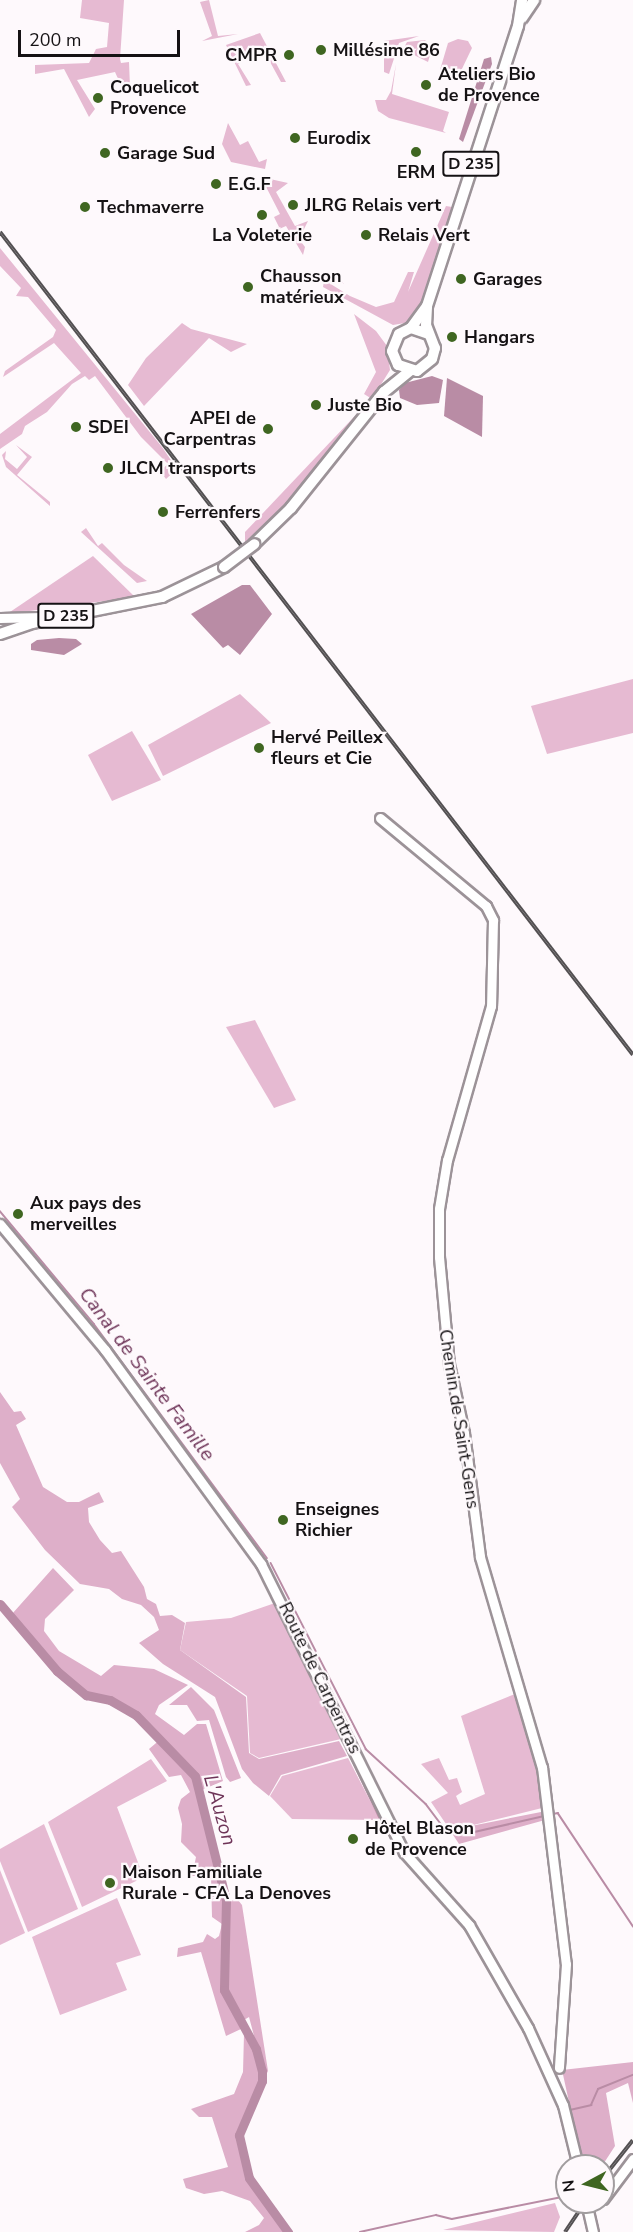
<!DOCTYPE html>
<html>
<head>
<meta charset="utf-8">
<style>
	body { margin:0 }
	#map { position:relative; width:633px; height:2232px; overflow:hidden; background:#fef9fc; font-family:"Nunito Sans",sans-serif }
	div>[style] { position:absolute }
	[style*='--x'] { left:calc(var(--x)*1px); top:calc(var(--y)*1px); width:calc(var(--w)*1px); rotate:calc(var(--a)*1deg) }
	.green>* { inset:0; background:#e6bad2 }
	.forest>* { inset:0; background:#deafc9 }
	.water>* { inset:0; background:#b98ca5 }
	.stream>* { height:1.5px; margin:-0.75px; padding:0 0.75px; transform-origin:0.75px; border-radius:0.75px; background:#b98ca5 }
	.river>* { height:9px; margin:-4.5px; padding:0 4.5px; transform-origin:4.5px; border-radius:4.5px; background:#b98ca5 }
	.roads { filter:drop-shadow(2px 0 #9c9398) drop-shadow(-2px 0 #9c9398) drop-shadow(0 2px #9c9398) drop-shadow(0 -2px #9c9398) }
	.secondary>* { height:9px; margin:-4.5px; padding:0 4.5px; transform-origin:4.5px; border-radius:4.5px; background:#fff }
	.primary>* { height:10px; margin:-5px; padding:0 5px; transform-origin:5px; border-radius:5px; background:#fff }
	.rail>* { height:4px; margin-top:-2px; transform-origin:0; background:repeating-linear-gradient(90deg,#fef9fc 0 4.5px,#535052 0 9px); box-sizing:border-box; border-block:2px solid #535052 }
	.bridges { filter:drop-shadow(2px 0 #9c9398) drop-shadow(-2px 0 #9c9398) drop-shadow(0 2px #9c9398) drop-shadow(0 -2px #9c9398) }
	.primary-bridge>* { height:10px; margin:-5px; padding:0 5px; transform-origin:5px; border-radius:5px; background:#fff }
	.dots>* { width:16px; height:16px; translate:-50% -50%; box-sizing:border-box; border:3px solid #fef9fc; border-radius:50% }
	span { translate:-50% -50%; white-space:nowrap; text-align:center; line-height:1.15; -webkit-text-stroke:4.5px #fef9fc; paint-order:stroke }
	.shield-label span { padding:2px 4px; background:#fef9fc; border:2px solid; border-radius:4px; -webkit-text-stroke-width:0 }
	.shield-label { font-size:16px; color:#151214; font-weight:700 }
	.poi-label { font-size:18px; color:#151214; font-weight:700 }
	.left { translate:0 -50%; text-align:left }
	.right { translate:-100% -50%; text-align:right }
	.street-label { font-size:18px; color:#151214 }
	.water-label { font-size:20px; color:#6e3458; font-style:italic }
	.north { position:absolute; left:555px; top:2154px; width:60px; height:60px; box-sizing:border-box; background:#fef9fc; border:2px solid #a19d9f; border-radius:50%; rotate:263deg; font-size:16px; font-weight:700; line-height:24px; text-align:center; color:#151214 }
	.north::after { content:''; display:block; margin:auto; width:21px; height:27px; background:#3f6621; clip-path:polygon(50% 0,100% 100%,50% 72%,0 100%) }
	.scale { position:absolute; left:18px; top:30px; width:162px; height:27px; box-sizing:border-box; border:3px solid #151214; border-top:0; padding-left:8px; font-size:18px; line-height:21px; white-space:nowrap; color:#151214; -webkit-text-stroke:4px #fef9fc; paint-order:stroke }
</style>
</head>
<body>
<div id="map">
	<div class="green">
		<div style="clip-path:polygon(82px 0,124px 0,120px 59px,121px 63px,129px 62px,130px 87px,119px 81px,115px 72px,77px 80px,95px 109px,89px 117px,64px 69px,35px 74px,35px 65px,89px 63px,96px 49px,107px 47px,109px 23px,80px 18px)"></div>
		<div style="clip-path:polygon(209px 0,218px 36px,238px 34px,202px 41px,212px 36px,200px 2px)"></div>
		<div style="clip-path:polygon(260px 33px,286px 82px,281px 82px,263px 49px,238px 64px,251px 85px,246px 86px,226px 45px)"></div>
		<div style="clip-path:polygon(419px 36px,399px 43px,389px 74px,384px 72px,384px 41px)"></div>
		<div style="clip-path:polygon(458px 39px,468px 41px,472px 48px,459px 75px,440px 70px,448px 43px)"></div>
		<div style="clip-path:polygon(425px 40px,432px 48px,428px 62px,406px 51px,403px 58px,399px 57px,407px 42px)"></div>
		<div style="clip-path:polygon(396px 64px,392px 94px,449px 112px,443px 131px,446px 133px,389px 118px,378px 111px,375px 100px,386px 100px,391px 91px)"></div>
		<div style="clip-path:polygon(228px 123px,240px 145px,248px 141px,259px 162px,267px 159px,265px 169px,231px 162px,222px 144px)"></div>
		<div style="clip-path:polygon(261px 177px,288px 183px,276px 192px,295px 226px,308px 221px,299px 239px,305px 247px,303px 255px,286px 226px,261px 237px,279px 227px,274px 217px,280px 214px)"></div>
		<div style="clip-path:polygon(446px 206px,452px 207px,422px 303px,411px 322px,393px 325px,323px 287px,325px 275px,334px 271px,344px 284px,334px 276px,329px 283px,350px 296px,376px 307px,394px 302px,408px 272px,414px 272px,408px 292px)"></div>
		<div style="clip-path:polygon(0 248px,162px 447px,177px 469px,166px 479px,160px 471px,168px 464px,141px 437px,95px 376px,89px 380px,85px 376px,72px 384px,47px 412px,25px 426px,22px 434px,0 449px,0 434px,81px 373px,54px 343px,3px 377px,5px 371px,53px 337px,56px 330px,28px 297px,16px 296px,21px 288px,0 266px)"></div>
		<div style="clip-path:polygon(354px 314px,376px 331px,387px 346px,390px 370px,372px 399px,364px 394px,376px 372px)"></div>
		<div style="clip-path:polygon(182px 323px,191px 329px,247px 344px,231px 352px,209px 338px,144px 406px,128px 385px,146px 358px)"></div>
		<div style="clip-path:polygon(370px 400px,283px 509px,245px 544px,245px 532px)"></div>
		<div style="clip-path:polygon(16px 445px,32px 457px,17px 475px,50px 502px,50px 506px,6px 467px,2px 455px,6px 451px,5px 459px,17px 469px,27px 457px)"></div>
		<div style="clip-path:polygon(86px 528px,98px 546px,102px 543px,124px 565px,147px 581px,137px 583px,81px 532px)"></div>
		<div style="clip-path:polygon(93px 556px,135px 597px,7px 614px)"></div>
		<div style="clip-path:polygon(633px 679px,633px 733px,547px 754px,531px 706px)"></div>
		<div style="clip-path:polygon(240px 694px,271px 723px,163px 776px,148px 745px)"></div>
		<div style="clip-path:polygon(132px 731px,161px 780px,112px 801px,88px 755px)"></div>
		<div style="clip-path:polygon(255px 1020px,296px 1100px,274px 1108px,226px 1027px)"></div>
		<div style="clip-path:polygon(275px 1603px,341px 1739px,259px 1758px,250px 1753px,247px 1696px,180px 1650px,186px 1622px,231px 1618px)"></div>
		<div style="clip-path:polygon(515px 1694px,538px 1768px,542px 1808px,461px 1828px,446px 1824px,431px 1802px,448px 1793px,421px 1764px,439px 1758px,449px 1780px,457px 1778px,462px 1792px,456px 1796px,460px 1805px,485px 1794px,461px 1716px)"></div>
		<div style="clip-path:polygon(348px 1758px,380px 1820px,292px 1819px,270px 1796px,282px 1776px)"></div>
		<div style="clip-path:polygon(151px 1759px,167px 1781px,117px 1807px,142px 1873px,136px 1881px,82px 1907px,48px 1822px)"></div>
		<div style="clip-path:polygon(44px 1824px,78px 1909px,28px 1932px,0 1861px,0 1849px)"></div>
		<div style="clip-path:polygon(0 1870px,25px 1933px,0 1945px)"></div>
		<div style="clip-path:polygon(117px 1898px,141px 1955px,116px 1963px,127px 1990px,60px 2015px,32px 1937px)"></div>
		<div style="clip-path:polygon(555px 2203px,560px 2217px,554px 2232px,443px 2230px)"></div>
	</div>
	<div class="forest">
		<div style="clip-path:polygon(0 1392px,14px 1412px,21px 1411px,26px 1419px,16px 1425px,43px 1487px,67px 1502px,79px 1502px,99px 1492px,104px 1502px,88px 1508px,89px 1522px,100px 1540px,112px 1553px,121px 1551px,144px 1587px,147px 1599px,156px 1604px,160px 1616px,172px 1615px,185px 1623px,180px 1650px,246px 1697px,249px 1753px,259px 1759px,339px 1741px,347px 1756px,281px 1775px,269px 1796px,253px 1783px,242px 1769px,215px 1697px,163px 1664px,139px 1643px,159px 1630px,154px 1617px,141px 1605px,122px 1599px,109px 1589px,80px 1584px,45px 1550px,12px 1507px,20px 1499px,0 1463px)"></div>
		<div style="clip-path:polygon(53px 1568px,74px 1590px,45px 1619px,44px 1631px,59px 1651px,101px 1676px,114px 1665px,154px 1669px,188px 1685px,159px 1705px,155px 1714px,184px 1735px,197px 1724px,206px 1724px,223px 1781px,202px 1790px,213px 1830px,220px 1887px,226px 1901px,238px 1900px,242px 1905px,268px 2071px,265px 2077px,249px 2017px,239px 2023px,255px 2049px,261px 2081px,237px 2137px,247px 2178px,286px 2232px,245px 2232px,259px 2225px,264px 2218px,250px 2201px,222px 2191px,204px 2194px,186px 2188px,183px 2179px,228px 2167px,212px 2117px,199px 2117px,191px 2109px,234px 2094px,243px 2072px,244px 2034px,241px 2029px,226px 2036px,201px 1952px,177px 1957px,178px 1948px,203px 1942px,207px 1934px,215px 1939px,219px 1936px,222px 1924px,212px 1917px,211px 1875px,192px 1876px,196px 1857px,181px 1842px,182px 1824px,178px 1808px,181px 1799px,190px 1792px,181px 1775px,169px 1777px,149px 1749px,162px 1738px,138px 1712px,111px 1697px,87px 1693px,59px 1669px,12px 1614px)"></div>
		<div style="clip-path:polygon(191px 1687px,214px 1710px,241px 1778px,230px 1782px,226px 1777px,209px 1720px,197px 1721px,187px 1705px,169px 1705px)"></div>
		<div style="clip-path:polygon(541px 1812px,545px 1820px,459px 1844px,446px 1824px,461px 1828px)"></div>
		<div style="clip-path:polygon(633px 2062px,633px 2103px,628px 2083px,606px 2093px,615px 2146px,602px 2166px,583px 2166px,562px 2070px)"></div>
	</div>
	<div class="water">
		<div style="clip-path:polygon(491px 57px,492px 64px,463px 142px,459px 139px,484px 59px)"></div>
		<div style="clip-path:polygon(432px 376px,443px 380px,439px 403px,417px 405px,400px 398px,399px 390px,405px 383px)"></div>
		<div style="clip-path:polygon(447px 378px,483px 396px,482px 437px,444px 416px)"></div>
		<div style="clip-path:polygon(242px 585px,250px 585px,272px 614px,240px 655px,228px 645px,223px 648px,191px 614px)"></div>
		<div style="clip-path:polygon(59px 638px,76px 639px,82px 644px,64px 655px,31px 650px,31px 644px,37px 640px)"></div>
	</div>
	<div class="stream">
		<div style="--x:0;--y:1211;--w:147;--a:50.2"></div>
		<div style="--x:94;--y:1324;--w:291;--a:53.5"></div>
		<div style="--x:271;--y:1563;--w:209;--a:62.9"></div>
		<div style="--x:366;--y:1749;--w:81;--a:42.5"></div>
		<div style="--x:426;--y:1804;--w:25;--a:53"></div>
		<div style="--x:441;--y:1824;--w:18;--a:34"></div>
		<div style="--x:456;--y:1834;--w:14;--a:-4"></div>
		<div style="--x:470;--y:1833;--w:77;--a:-12.8"></div>
		<div style="--x:257;--y:1568;--w:6;--a:51"></div>
		<div style="--x:321;--y:1694;--w:137;--a:64.6"></div>
		<div style="--x:553;--y:1814;--w:5;--a:-11"></div>
		<div style="--x:558;--y:1813;--w:136;--a:56.4"></div>
		<div style="--x:579;--y:2159;--w:50;--a:-100.4"></div>
		<div style="--x:570;--y:2110;--w:22;--a:-13"></div>
		<div style="--x:591;--y:2105;--w:17;--a:-66"></div>
		<div style="--x:598;--y:2089;--w:38;--a:-22"></div>
		<div style="--x:567;--y:2166;--w:7;--a:-27"></div>
		<div style="--x:360;--y:2232;--w:78;--a:-12.6"></div>
		<div style="--x:436;--y:2215;--w:16;--a:14"></div>
		<div style="--x:452;--y:2219;--w:117;--a:-11.3"></div>
	</div>
	<div class="river">
		<div style="--x:0;--y:1604;--w:88;--a:49.6"></div>
		<div style="--x:57;--y:1671;--w:38;--a:40"></div>
		<div style="--x:86;--y:1695;--w:25;--a:12"></div>
		<div style="--x:110;--y:1700;--w:30;--a:30"></div>
		<div style="--x:136;--y:1715;--w:85;--a:46"></div>
		<div style="--x:195;--y:1776;--w:128;--a:76"></div>
		<div style="--x:226;--y:1900;--w:90;--a:91.3"></div>
		<div style="--x:224;--y:1990;--w:67;--a:61.5"></div>
		<div style="--x:256;--y:2049;--w:23;--a:75"></div>
		<div style="--x:262;--y:2071;--w:10;--a:90"></div>
		<div style="--x:262;--y:2081;--w:59;--a:113.1"></div>
		<div style="--x:239;--y:2135;--w:44;--a:76.9"></div>
		<div style="--x:249;--y:2178;--w:67;--a:54.2"></div>
	</div>
	<div class="roads">
		<div class="secondary">
			<div style="--x:0;--y:618;--w:43;--a:-1.3"></div>
			<div style="--x:380;--y:818;--w:138;--a:39.7"></div>
			<div style="--x:486;--y:906;--w:16;--a:63"></div>
			<div style="--x:493;--y:920;--w:86;--a:91.3"></div>
			<div style="--x:491;--y:1006;--w:160;--a:105.9"></div>
			<div style="--x:447;--y:1160;--w:50;--a:99.3"></div>
			<div style="--x:439;--y:1209;--w:48;--a:90"></div>
			<div style="--x:439;--y:1257;--w:107;--a:84.7"></div>
			<div style="--x:449;--y:1364;--w:71;--a:77.7"></div>
			<div style="--x:464;--y:1433;--w:125;--a:82.6"></div>
			<div style="--x:480;--y:1557;--w:219;--a:73.6"></div>
			<div style="--x:542;--y:1767;--w:198;--a:83.1"></div>
			<div style="--x:566;--y:1964;--w:104;--a:93.9"></div>
			<div style="--x:0;--y:1224;--w:164;--a:50.2"></div>
			<div style="--x:105;--y:1350;--w:265;--a:53.9"></div>
			<div style="--x:261;--y:1564;--w:322;--a:63.6"></div>
			<div style="--x:404;--y:1852;--w:98;--a:48.3"></div>
			<div style="--x:469;--y:1925;--w:119;--a:60.2"></div>
			<div style="--x:528;--y:2028;--w:85;--a:65.6"></div>
			<div style="--x:563;--y:2105;--w:63;--a:76.2"></div>
			<div style="--x:603;--y:2199;--w:50;--a:-53.1"></div>
			<div style="--x:586;--y:2202;--w:31;--a:77"></div>
		</div>
		<div class="primary">
			<div style="--x:522;--y:18;--w:22;--a:-56"></div>
			<div style="--x:427;--y:307;--w:18;--a:93"></div>
			<div style="--x:426;--y:325;--w:25;--a:69"></div>
			<div style="--x:435;--y:348;--w:11;--a:105"></div>
			<div style="--x:432;--y:359;--w:19;--a:141"></div>
			<div style="--x:417;--y:371;--w:20;--a:-162"></div>
			<div style="--x:398;--y:365;--w:15;--a:-113"></div>
			<div style="--x:392;--y:351;--w:18;--a:-68"></div>
			<div style="--x:399;--y:334;--w:13;--a:-27"></div>
			<div style="--x:411;--y:328;--w:18;--a:19"></div>
			<div style="--x:411;--y:328;--w:27;--a:-54"></div>
			<div style="--x:427;--y:306;--w:294;--a:-72"></div>
			<div style="--x:518;--y:26;--w:26;--a:-81"></div>
			<div style="--x:254;--y:544;--w:52;--a:-44.2"></div>
			<div style="--x:291;--y:508;--w:149;--a:-51.3"></div>
			<div style="--x:384;--y:392;--w:33;--a:-39"></div>
			<div style="--x:0;--y:634;--w:34;--a:-19"></div>
			<div style="--x:32;--y:623;--w:133;--a:-11.3"></div>
			<div style="--x:162;--y:597;--w:69;--a:-25.8"></div>
		</div>
	</div>
	<div class="rail">
		<div style="--x:0;--y:232;--w:1038;--a:52.43"></div>
		<div style="--x:603;--y:2178;--w:48;--a:-51.7"></div>
		<div style="--x:565;--y:2232;--w:36;--a:-56"></div>
	</div>
	<div class="bridges">
		<div class="primary-bridge">
			<div style="--x:224;--y:567;--w:38;--a:-37"></div>
		</div>
	</div>
	<div class="dots">
		<div style="left:321px;top:50px;background:#3f6621"></div>
		<div style="left:289px;top:55px;background:#3f6621"></div>
		<div style="left:426px;top:85px;background:#3f6621"></div>
		<div style="left:98px;top:98px;background:#3f6621"></div>
		<div style="left:295px;top:138px;background:#3f6621"></div>
		<div style="left:416px;top:152px;background:#3f6621"></div>
		<div style="left:105px;top:153px;background:#3f6621"></div>
		<div style="left:216px;top:184px;background:#3f6621"></div>
		<div style="left:293px;top:205px;background:#3f6621"></div>
		<div style="left:85px;top:207px;background:#3f6621"></div>
		<div style="left:262px;top:215px;background:#3f6621"></div>
		<div style="left:366px;top:235px;background:#3f6621"></div>
		<div style="left:461px;top:279px;background:#3f6621"></div>
		<div style="left:248px;top:287px;background:#3f6621"></div>
		<div style="left:452px;top:337px;background:#3f6621"></div>
		<div style="left:316px;top:405px;background:#3f6621"></div>
		<div style="left:76px;top:427px;background:#3f6621"></div>
		<div style="left:268px;top:429px;background:#3f6621"></div>
		<div style="left:108px;top:468px;background:#3f6621"></div>
		<div style="left:163px;top:512px;background:#3f6621"></div>
		<div style="left:259px;top:748px;background:#3f6621"></div>
		<div style="left:18px;top:1214px;background:#3f6621"></div>
		<div style="left:283px;top:1520px;background:#3f6621"></div>
		<div style="left:353px;top:1839px;background:#3f6621"></div>
		<div style="left:110px;top:1883px;background:#3f6621"></div>
	</div>
	<div class="shield-label">
		<span style="left:471px;top:164px">D 235</span>
		<span style="left:66px;top:616px">D 235</span>
	</div>
	<div class="poi-label">
		<span class="left" style="left:333px;top:50px">Millésime 86</span>
		<span class="right" style="left:277px;top:55px">CMPR</span>
		<span class="left" style="left:438px;top:85px">Ateliers Bio<br>de Provence</span>
		<span class="left" style="left:110px;top:98px">Coquelicot<br>Provence</span>
		<span class="left" style="left:307px;top:138px">Eurodix</span>
		<span class="left" style="left:117px;top:153px">Garage Sud</span>
		<span style="left:416px;top:172px">ERM</span>
		<span class="left" style="left:228px;top:184px">E.G.F</span>
		<span class="left" style="left:305px;top:205px">JLRG Relais vert</span>
		<span class="left" style="left:97px;top:207px">Techmaverre</span>
		<span style="left:262px;top:235px">La Voleterie</span>
		<span class="left" style="left:378px;top:235px">Relais Vert</span>
		<span class="left" style="left:260px;top:287px">Chausson<br>matérieux</span>
		<span class="left" style="left:473px;top:279px">Garages</span>
		<span class="left" style="left:464px;top:337px">Hangars</span>
		<span class="left" style="left:328px;top:405px">Juste Bio</span>
		<span class="right" style="left:256px;top:429px">APEI de<br>Carpentras</span>
		<span class="left" style="left:88px;top:427px">SDEI</span>
		<span class="left" style="left:120px;top:468px">JLCM transports</span>
		<span class="left" style="left:175px;top:512px">Ferrenfers</span>
		<span class="left" style="left:271px;top:748px">Hervé Peillex<br>fleurs et Cie</span>
		<span class="left" style="left:30px;top:1214px">Aux pays des<br>merveilles</span>
		<span class="left" style="left:295px;top:1520px">Enseignes<br>Richier</span>
		<span class="left" style="left:365px;top:1839px">Hôtel Blason<br>de Provence</span>
		<span class="left" style="left:122px;top:1883px">Maison Familiale<br>Rurale - CFA La Denoves</span>
	</div>
	<div class="street-label">
		<span style="left:459px;top:1419px;rotate:81deg">Chemin de Saint-Gens</span>
		<span style="left:320px;top:1678px;rotate:64deg">Route de Carpentras</span>
	</div>
	<div class="water-label">
		<span style="left:147px;top:1374px;rotate:53deg">Canal de Sainte Famille</span>
		<span style="left:220px;top:1810px;rotate:74deg">L'Auzon</span>
	</div>
	<div class="north">N</div>
	<div class="scale">200 m</div>
</div>
</body>
</html>
